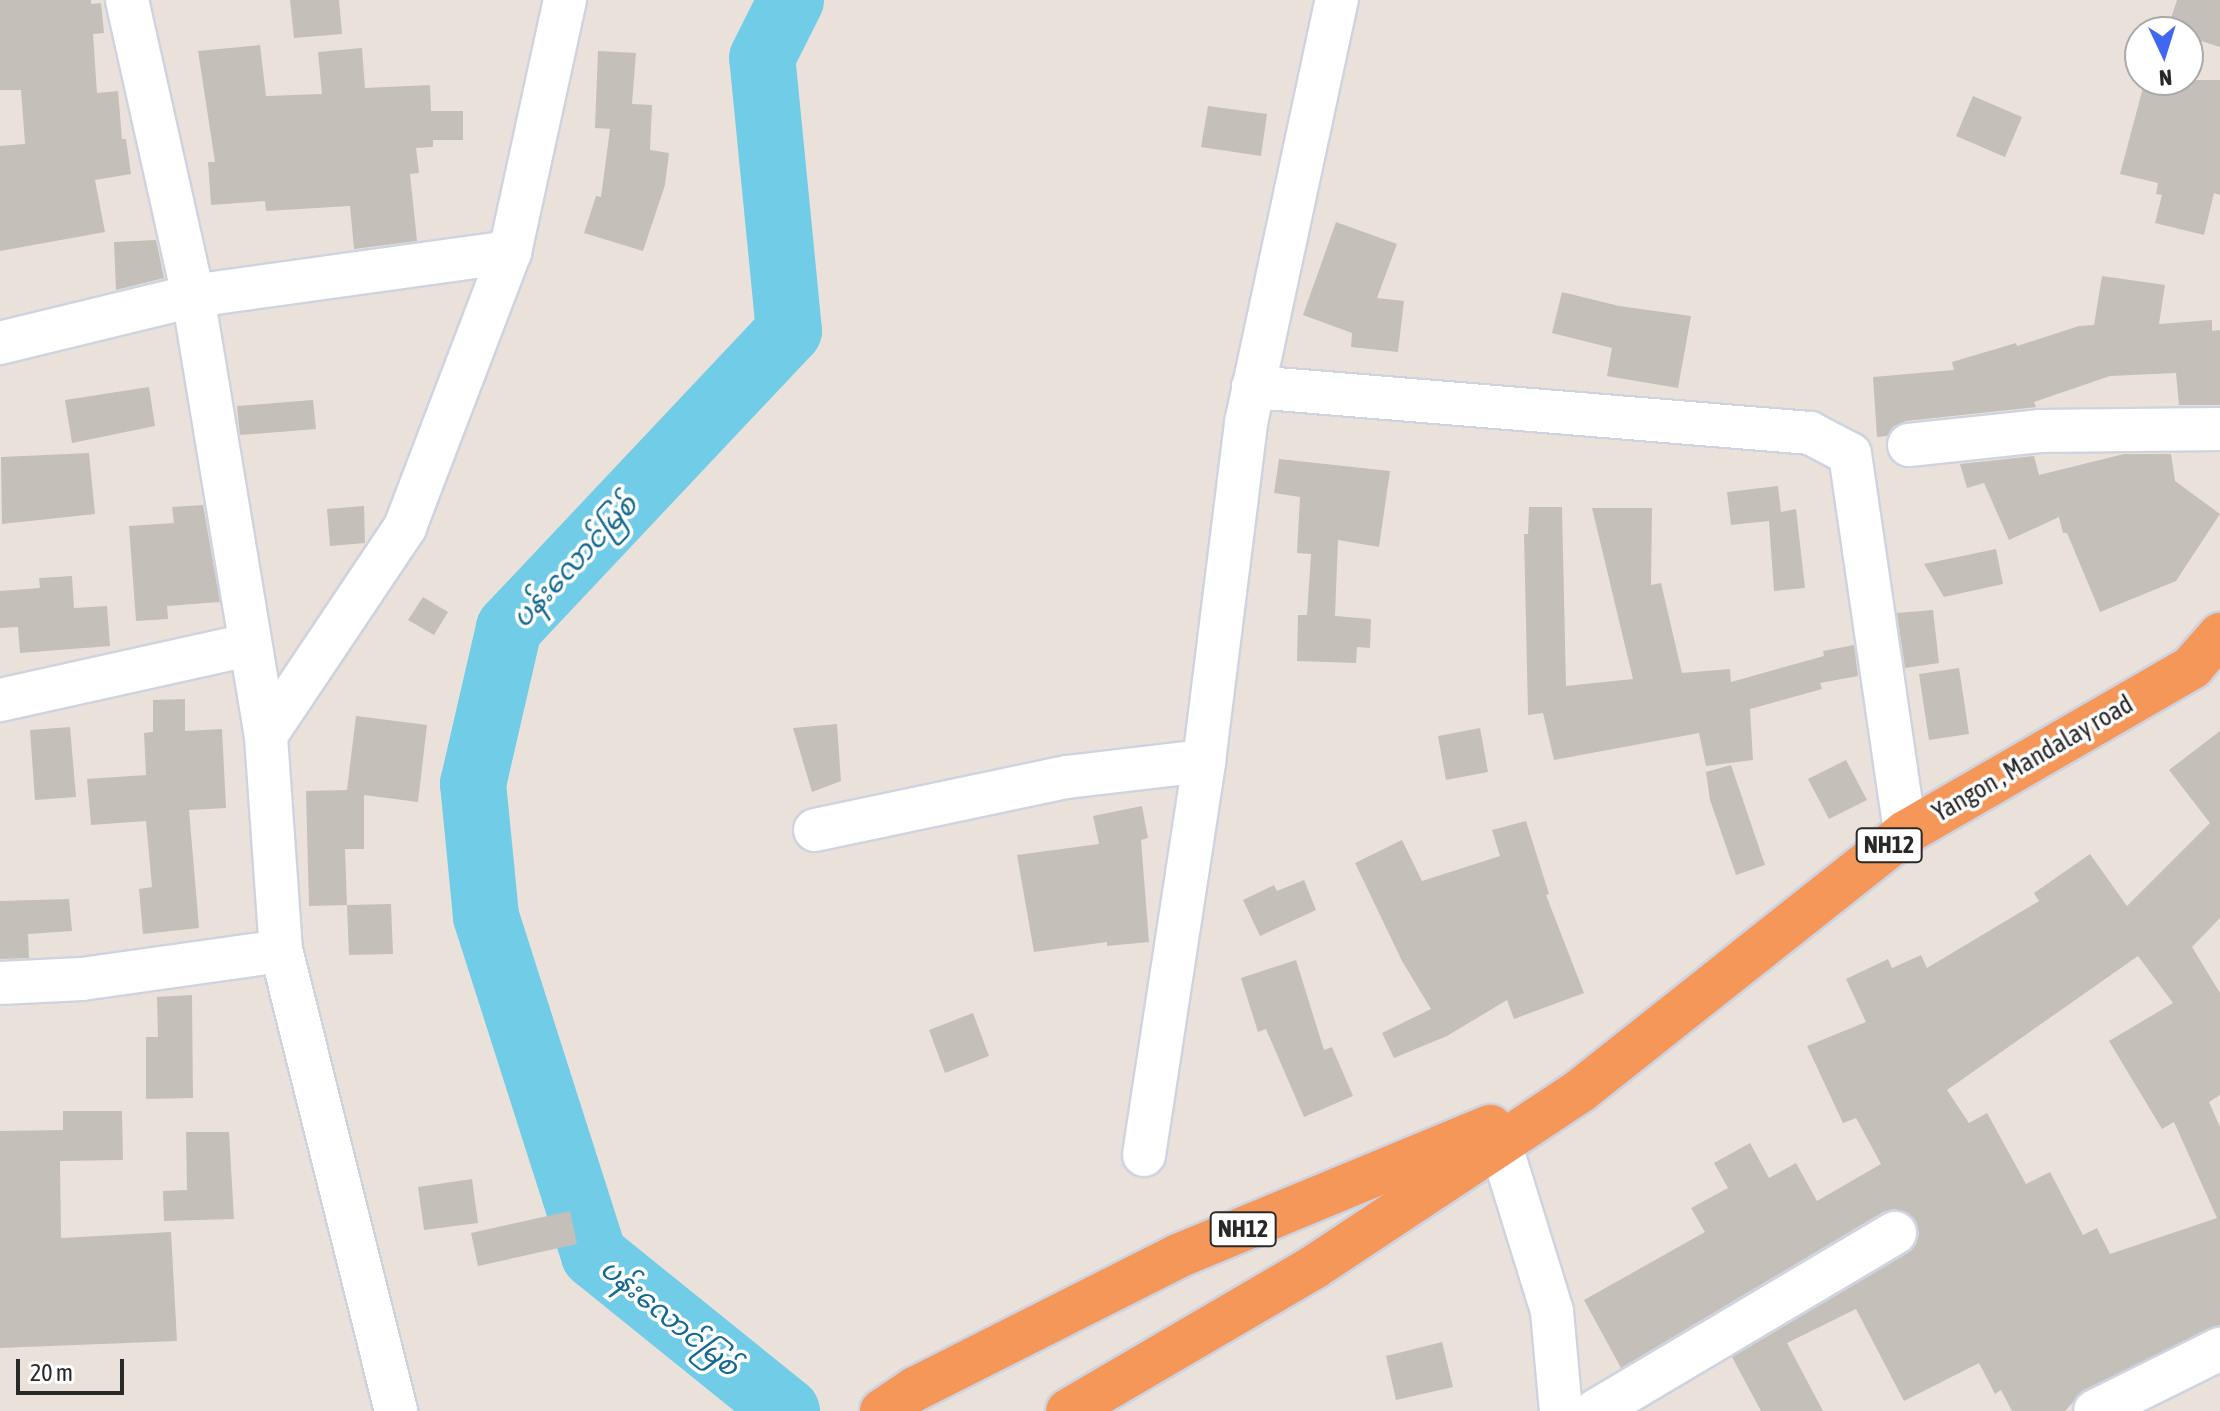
<!DOCTYPE html>
<html>
<head>
<meta charset="utf-8">
<style>
	body { margin:0 }
	#map { position:relative; width:2220px; height:1411px; overflow:hidden; background:#eae2da; font-family:"Asap Condensed","Noto Sans Myanmar",sans-serif }
	div>[style] { position:absolute }
	[style*='--x'] { left:calc(var(--x)*1px); top:calc(var(--y)*1px); width:calc(var(--w)*1px); rotate:calc(var(--a)*1deg) }
	.river>* { height:66px; margin:-33px; padding:0 33px; transform-origin:33px; border-radius:33px; background:#71cce7 }
	.building>* { inset:0; background:#c5bfb9 }
	.roads { filter:drop-shadow(2px 0 #cfd3e0) drop-shadow(-2px 0 #cfd3e0) drop-shadow(0 2px #cfd3e0) drop-shadow(0 -2px #cfd3e0) }
	.minor>* { height:42px; margin:-21px; padding:0 21px; transform-origin:21px; border-radius:21px; background:#fff }
	.highway>* { height:44px; margin:-22px; padding:0 22px; transform-origin:22px; border-radius:22px; background:#f59759 }
	span { translate:-50% -50%; white-space:nowrap; text-align:center; line-height:1.15; -webkit-text-stroke:7px #fff; paint-order:stroke }
	.shield-label span { padding:2px 6px; background:#fff; border:2px solid; border-radius:6px; -webkit-text-stroke-width:0 }
	.shield-label { font-size:24px; color:#282828; font-weight:700 }
	.street-label { font-size:26px; color:#282828 }
	.water-label { font-size:28px; color:#14698f; font-style:italic }
	.north { position:absolute; left:2124px; top:16px; width:80px; height:80px; box-sizing:border-box; background:#fff; border:2px solid #a9a9a9; border-radius:50%; rotate:176deg; font-size:22px; font-weight:700; line-height:32px; text-align:center; color:#282828 }
	.north::after { content:''; display:block; margin:auto; width:28px; height:36px; background:#4067f0; clip-path:polygon(50% 0,100% 100%,50% 72%,0 100%) }
	.scale { position:absolute; left:16px; top:1359px; width:108px; height:36px; box-sizing:border-box; border:4px solid #282828; border-top:0; padding-left:10px; font-size:24px; line-height:28px; white-space:nowrap; color:#282828; -webkit-text-stroke:6px #fff; paint-order:stroke }
</style>
</head>
<body>
<div id="map">
	<div class="river">
		<div style="--x:787;--y:1411;--w:248;--a:-141.1"></div>
		<div style="--x:594;--y:1255;--w:356;--a:-107.7"></div>
		<div style="--x:486;--y:916;--w:133;--a:-95.6"></div>
		<div style="--x:473;--y:784;--w:160;--a:-77"></div>
		<div style="--x:509;--y:628;--w:408;--a:-46.7"></div>
		<div style="--x:789;--y:331;--w:274;--a:-95.6"></div>
		<div style="--x:762;--y:58;--w:65;--a:-63.4"></div>
	</div>
	<div class="building">
		<div style="clip-path:polygon(0 0,91px 0,91px 4px,101px 3px,104px 33px,93px 34px,97px 93px,118px 91px,122px 139px,126px 139px,131px 174px,95px 180px,105px 232px,0 251px,0 146px,25px 144px,21px 90px,0 90px)"></div>
		<div style="clip-path:polygon(290px 0,339px 0,342px 34px,294px 38px)"></div>
		<div style="clip-path:polygon(2177px 0,2220px 0,2220px 47px,2188px 37px,2188px 32px,2167px 30px)"></div>
		<div style="clip-path:polygon(260px 45px,266px 96px,322px 94px,318px 52px,362px 48px,365px 88px,430px 85px,431px 111px,463px 111px,463px 140px,433px 140px,433px 147px,416px 148px,419px 173px,410px 174px,417px 241px,354px 249px,350px 206px,266px 211px,265px 201px,211px 205px,208px 162px,215px 162px,198px 51px)"></div>
		<div style="clip-path:polygon(598px 51px,636px 53px,632px 104px,652px 105px,650px 150px,669px 153px,665px 185px,643px 251px,584px 233px,596px 196px,601px 197px,610px 129px,595px 128px)"></div>
		<div style="clip-path:polygon(2145px 80px,2220px 80px,2220px 195px,2214px 193px,2204px 235px,2155px 223px,2162px 195px,2156px 194px,2158px 183px,2120px 174px)"></div>
		<div style="clip-path:polygon(1973px 96px,2022px 117px,2005px 157px,1956px 136px)"></div>
		<div style="clip-path:polygon(1208px 106px,1267px 114px,1261px 156px,1201px 147px)"></div>
		<div style="clip-path:polygon(1336px 222px,1397px 244px,1377px 298px,1404px 301px,1398px 352px,1351px 347px,1352px 333px,1303px 315px)"></div>
		<div style="clip-path:polygon(156px 240px,164px 278px,116px 290px,114px 242px)"></div>
		<div style="clip-path:polygon(2102px 276px,2165px 285px,2159px 324px,2212px 320px,2212px 331px,2220px 330px,2220px 405px,2179px 405px,2176px 373px,2110px 376px,2034px 402px,2036px 407px,1906px 421px,1894px 426px,1887px 436px,1877px 437px,1873px 377px,1954px 370px,1952px 362px,2016px 343px,2017px 346px,2079px 326px,2094px 325px)"></div>
		<div style="clip-path:polygon(1562px 292px,1619px 306px,1691px 316px,1678px 388px,1607px 376px,1612px 348px,1552px 333px)"></div>
		<div style="clip-path:polygon(149px 387px,155px 426px,72px 443px,65px 400px)"></div>
		<div style="clip-path:polygon(313px 400px,316px 429px,240px 435px,237px 406px)"></div>
		<div style="clip-path:polygon(89px 453px,95px 514px,2px 524px,1px 457px)"></div>
		<div style="clip-path:polygon(2124px 454px,2171px 454px,2175px 481px,2220px 514px,2176px 581px,2100px 612px,2067px 533px,2063px 533px,2059px 517px,2009px 540px,1984px 483px,1967px 488px,1960px 464px,2034px 456px,2039px 475px)"></div>
		<div style="clip-path:polygon(1279px 459px,1390px 471px,1379px 547px,1338px 540px,1335px 616px,1371px 619px,1370px 648px,1357px 647px,1356px 663px,1297px 661px,1298px 615px,1307px 615px,1311px 554px,1297px 553px,1300px 497px,1274px 493px)"></div>
		<div style="clip-path:polygon(1778px 486px,1781px 512px,1796px 509px,1805px 588px,1774px 591px,1769px 521px,1731px 525px,1727px 492px)"></div>
		<div style="clip-path:polygon(203px 505px,220px 602px,167px 606px,168px 619px,136px 621px,129px 526px,174px 523px,172px 507px)"></div>
		<div style="clip-path:polygon(364px 506px,365px 543px,330px 546px,327px 509px)"></div>
		<div style="clip-path:polygon(1529px 507px,1562px 507px,1566px 686px,1633px 679px,1592px 508px,1652px 508px,1651px 585px,1661px 583px,1682px 673px,1730px 669px,1731px 682px,1824px 656px,1823px 651px,1854px 645px,1858px 676px,1820px 683px,1822px 689px,1750px 709px,1753px 760px,1706px 766px,1699px 733px,1554px 760px,1543px 713px,1528px 715px,1524px 534px,1528px 534px)"></div>
		<div style="clip-path:polygon(1996px 549px,2003px 584px,1944px 597px,1924px 564px)"></div>
		<div style="clip-path:polygon(72px 576px,74px 608px,107px 606px,110px 646px,20px 653px,18px 627px,0 628px,0 591px,40px 588px,39px 578px)"></div>
		<div style="clip-path:polygon(423px 597px,448px 612px,434px 635px,408px 620px)"></div>
		<div style="clip-path:polygon(1933px 610px,1939px 663px,1905px 668px,1897px 613px)"></div>
		<div style="clip-path:polygon(1959px 668px,1969px 734px,1929px 740px,1919px 674px)"></div>
		<div style="clip-path:polygon(185px 699px,185px 731px,222px 729px,226px 808px,189px 810px,199px 928px,143px 934px,139px 889px,152px 887px,146px 821px,91px 825px,87px 779px,146px 775px,144px 733px,153px 732px,153px 700px)"></div>
		<div style="clip-path:polygon(356px 716px,427px 725px,418px 802px,364px 795px,364px 849px,345px 849px,347px 905px,309px 906px,306px 791px,347px 790px)"></div>
		<div style="clip-path:polygon(837px 724px,841px 781px,812px 792px,793px 728px)"></div>
		<div style="clip-path:polygon(70px 727px,76px 797px,35px 800px,30px 730px)"></div>
		<div style="clip-path:polygon(1480px 728px,1488px 772px,1446px 780px,1438px 736px)"></div>
		<div style="clip-path:polygon(evenodd,2220px 731px,2220px 918px,2192px 947px,2220px 993px,2220px 1095px,2209px 1102px,2220px 1127px,2220px 1325px,2084px 1390px,2065px 1411px,2012px 1411px,2001px 1390px,1995px 1394px,1979px 1363px,1904px 1401px,1856px 1309px,1787px 1343px,1823px 1411px,1761px 1411px,1732px 1357px,1908px 1253px,1916px 1244px,1919px 1234px,1916px 1221px,1907px 1213px,1894px 1209px,1883px 1212px,1621px 1368px,1584px 1300px,1705px 1232px,1691px 1208px,1728px 1188px,1714px 1163px,1750px 1143px,1769px 1178px,1796px 1163px,1817px 1201px,1881px 1164px,1856px 1118px,1843px 1123px,1807px 1046px,1866px 1022px,1846px 979px,1888px 959px,1892px 968px,1921px 955px,1927px 968px,2039px 901px,2034px 893px,2090px 854px,2127px 906px,2210px 823px,2169px 770px,2220px 731px,2138px 956px,2173px 1003px,2109px 1041px,2162px 1129px,2174px 1122px,2217px 1218px,2110px 1254px,2097px 1228px,2083px 1235px,2050px 1172px,2026px 1184px,1987px 1113px,1969px 1123px,1947px 1090px,2138px 956px)"></div>
		<div style="clip-path:polygon(1846px 760px,1867px 800px,1829px 819px,1808px 779px)"></div>
		<div style="clip-path:polygon(1731px 765px,1765px 865px,1736px 875px,1710px 800px,1706px 772px)"></div>
		<div style="clip-path:polygon(1142px 806px,1148px 838px,1141px 840px,1149px 942px,1107px 946px,1107px 942px,1034px 952px,1017px 855px,1099px 844px,1093px 816px)"></div>
		<div style="clip-path:polygon(1526px 821px,1549px 894px,1546px 895px,1584px 993px,1514px 1019px,1507px 1000px,1447px 1036px,1394px 1058px,1382px 1033px,1431px 1009px,1402px 961px,1355px 863px,1402px 840px,1422px 881px,1500px 856px,1492px 830px)"></div>
		<div style="clip-path:polygon(1304px 880px,1316px 910px,1260px 936px,1243px 900px,1274px 885px,1277px 891px)"></div>
		<div style="clip-path:polygon(69px 899px,72px 931px,28px 934px,29px 958px,0 959px,0 901px)"></div>
		<div style="clip-path:polygon(391px 904px,393px 954px,349px 955px,347px 905px)"></div>
		<div style="clip-path:polygon(1296px 960px,1324px 1050px,1332px 1047px,1353px 1096px,1304px 1117px,1266px 1029px,1258px 1032px,1241px 978px)"></div>
		<div style="clip-path:polygon(192px 995px,193px 1098px,146px 1099px,146px 1037px,158px 1037px,157px 997px)"></div>
		<div style="clip-path:polygon(973px 1013px,989px 1056px,945px 1073px,929px 1030px)"></div>
		<div style="clip-path:polygon(63px 1111px,122px 1111px,123px 1160px,60px 1161px,61px 1238px,171px 1232px,177px 1341px,0 1348px,0 1131px,63px 1130px)"></div>
		<div style="clip-path:polygon(186px 1132px,229px 1132px,234px 1219px,164px 1221px,163px 1191px,187px 1190px)"></div>
		<div style="clip-path:polygon(472px 1179px,478px 1223px,424px 1230px,418px 1187px)"></div>
		<div style="clip-path:polygon(570px 1211px,577px 1244px,478px 1266px,471px 1233px)"></div>
		<div style="clip-path:polygon(1442px 1342px,1453px 1387px,1396px 1400px,1386px 1356px)"></div>
	</div>
	<div class="roads">
		<div class="minor">
			<div style="--x:127;--y:0;--w:303;--a:77.4"></div>
			<div style="--x:193;--y:296;--w:445;--a:80.6"></div>
			<div style="--x:0;--y:343;--w:199;--a:-13.7"></div>
			<div style="--x:193;--y:296;--w:320;--a:-7.9"></div>
			<div style="--x:1253;--y:387;--w:559;--a:4.72"></div>
			<div style="--x:1810;--y:433;--w:45;--a:27.7"></div>
			<div style="--x:1850;--y:454;--w:383;--a:81.7"></div>
			<div style="--x:1909;--y:445;--w:131;--a:-6.1"></div>
			<div style="--x:2039;--y:431;--w:181;--a:-0.6"></div>
			<div style="--x:0;--y:700;--w:255;--a:-12.5"></div>
			<div style="--x:815;--y:830;--w:258;--a:-11.9"></div>
			<div style="--x:1067;--y:777;--w:138;--a:-6.7"></div>
			<div style="--x:0;--y:983;--w:82;--a:-2.8"></div>
			<div style="--x:82;--y:979;--w:201;--a:-8"></div>
			<div style="--x:1500;--y:1143;--w:176;--a:72.8"></div>
			<div style="--x:1552;--y:1311;--w:100;--a:84.9"></div>
			<div style="--x:1144;--y:1155;--w:399;--a:-81.3"></div>
			<div style="--x:1204;--y:761;--w:341;--a:-82.9"></div>
			<div style="--x:1246;--y:423;--w:433;--a:-77.9"></div>
			<div style="--x:396;--y:1411;--w:474;--a:-104"></div>
			<div style="--x:281;--y:951;--w:217;--a:-94"></div>
			<div style="--x:266;--y:735;--w:250;--a:-56.2"></div>
			<div style="--x:405;--y:527;--w:294;--a:-69.1"></div>
			<div style="--x:510;--y:252;--w:258;--a:-77.7"></div>
			<div style="--x:1595;--y:1411;--w:349;--a:-30.7"></div>
			<div style="--x:2095;--y:1411;--w:140;--a:-26.4"></div>
		</div>
		<div class="highway">
			<div style="--x:882;--y:1411;--w:40;--a:-34"></div>
			<div style="--x:915;--y:1389;--w:295;--a:-26.8"></div>
			<div style="--x:1178;--y:1256;--w:338;--a:-22.5"></div>
			<div style="--x:1068;--y:1411;--w:285;--a:-30.3"></div>
			<div style="--x:1314;--y:1267;--w:320;--a:-33.5"></div>
			<div style="--x:1581;--y:1090;--w:414;--a:-38.4"></div>
			<div style="--x:1905;--y:833;--w:332;--a:-30"></div>
			<div style="--x:2192;--y:667;--w:43;--a:-48.8"></div>
		</div>
	</div>
	<div class="shield-label">
		<span style="left:1889px;top:845px">NH12</span>
		<span style="left:1243px;top:1229px">NH12</span>
	</div>
	<div class="street-label">
		<span style="left:2033px;top:759px;rotate:-30deg">Yangon , Mandalay road</span>
	</div>
	<div class="water-label">
		<span style="left:574px;top:561px;rotate:-47deg">ပန်းလောင်မြစ်</span>
		<span style="left:670px;top:1317px;rotate:39deg">ပန်းလောင်မြစ်</span>
	</div>
	<div class="north">N</div>
	<div class="scale">20 m</div>
</div>
</body>
</html>
